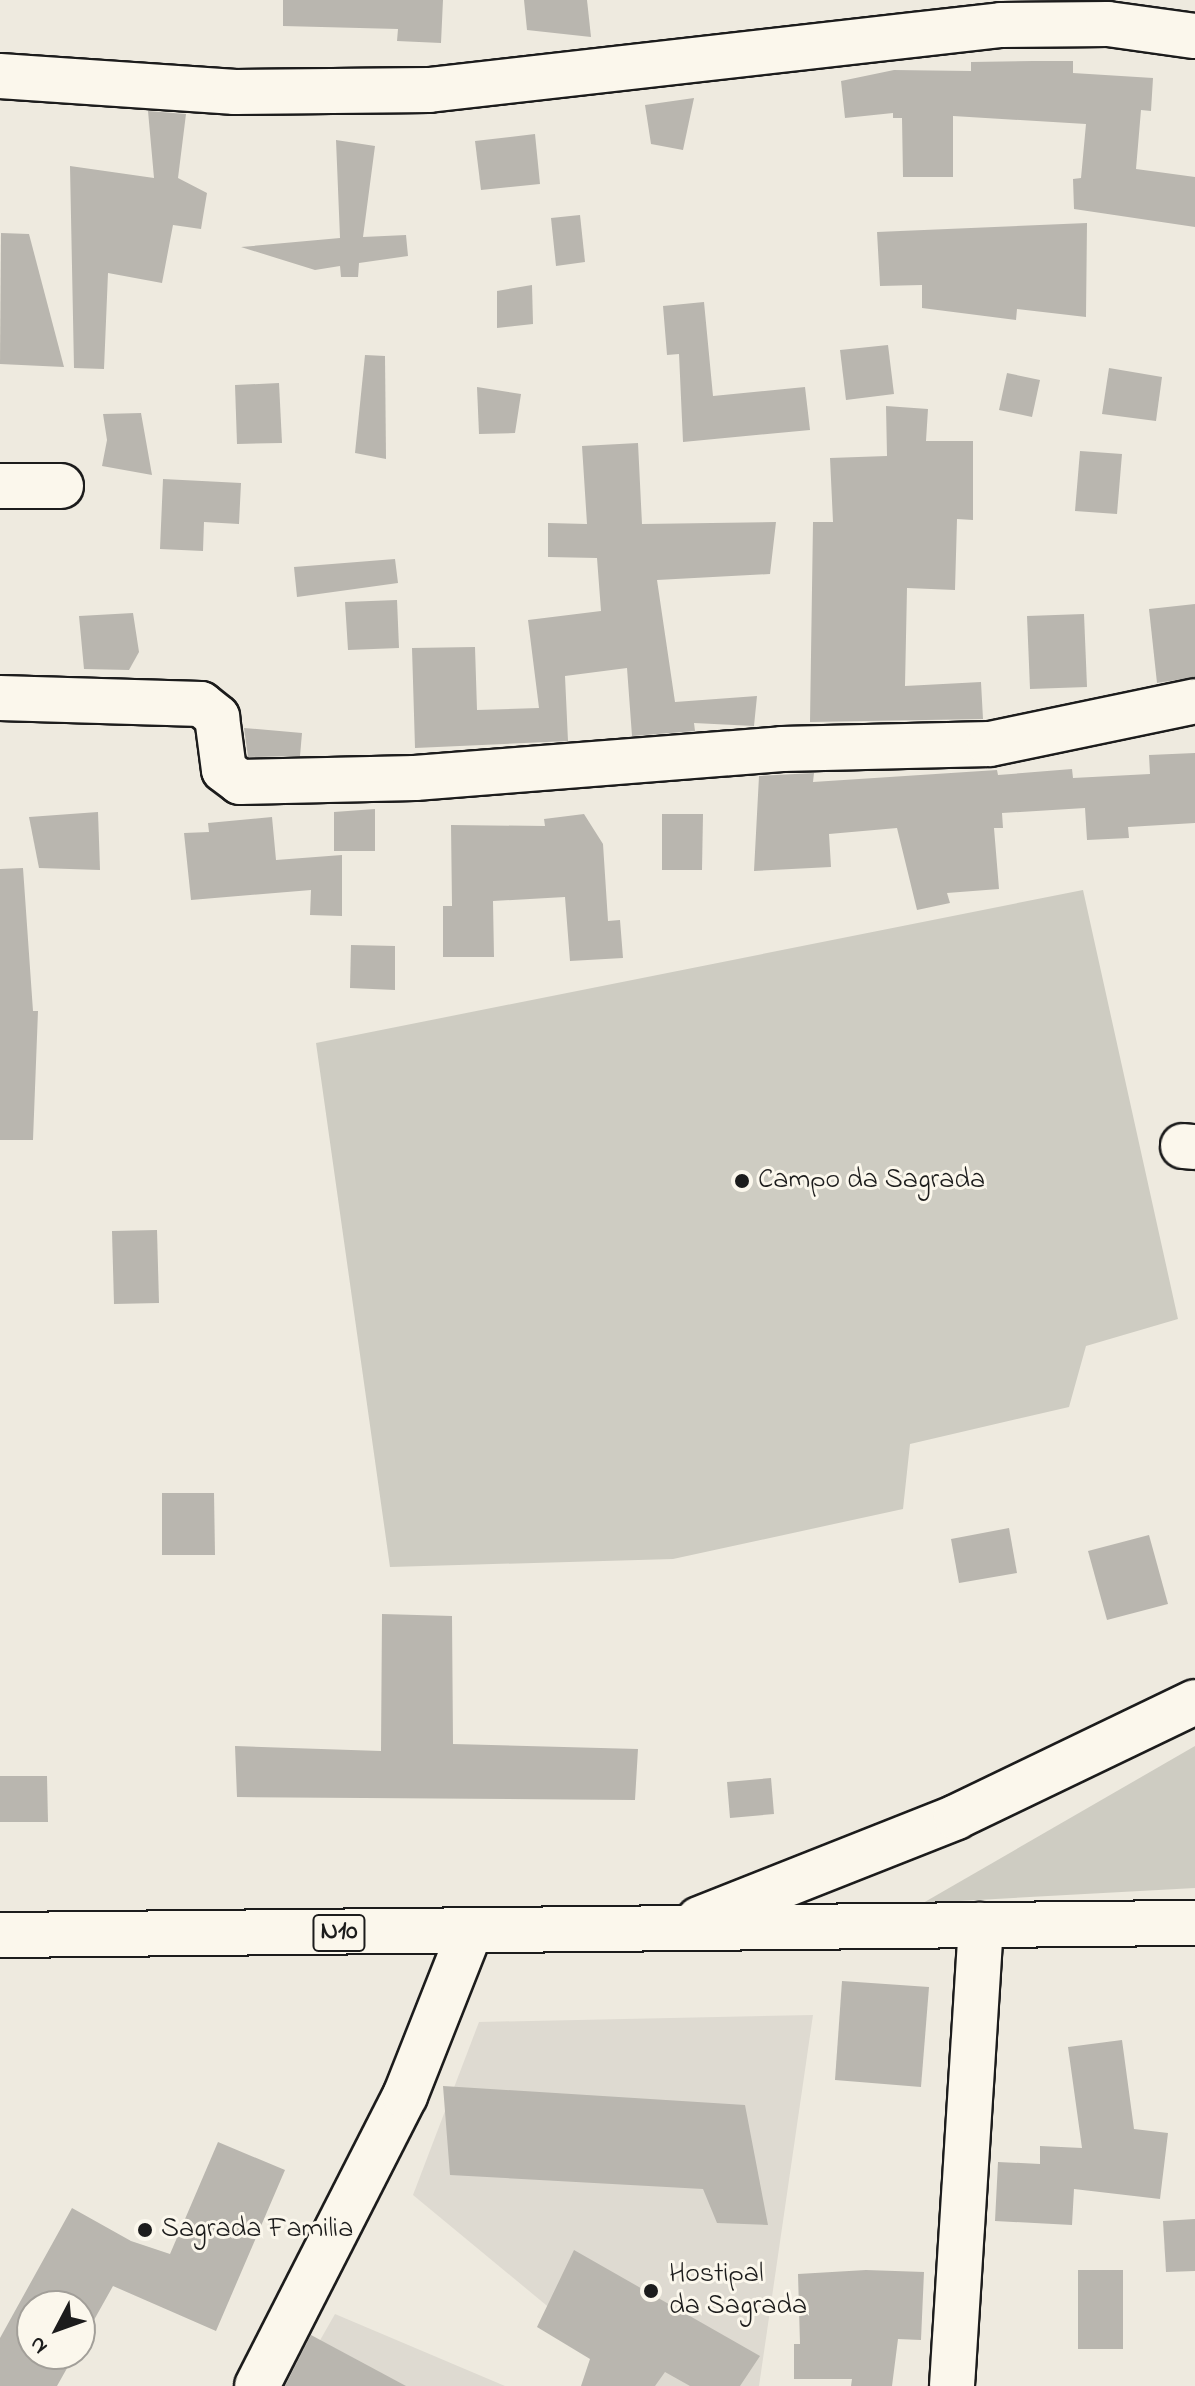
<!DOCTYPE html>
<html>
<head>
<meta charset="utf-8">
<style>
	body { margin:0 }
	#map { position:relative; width:1195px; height:2386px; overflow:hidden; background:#eeeadf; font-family:"Indie Flower",sans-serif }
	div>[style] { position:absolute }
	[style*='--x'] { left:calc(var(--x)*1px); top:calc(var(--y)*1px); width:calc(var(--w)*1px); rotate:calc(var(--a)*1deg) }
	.built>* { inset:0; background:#dedad1 }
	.green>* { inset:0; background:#ceccc2 }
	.building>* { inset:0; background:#b9b6af }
	.roads { filter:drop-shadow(2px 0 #1c1c1c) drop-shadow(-2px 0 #1c1c1c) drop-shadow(0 2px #1c1c1c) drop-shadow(0 -2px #1c1c1c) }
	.minor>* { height:44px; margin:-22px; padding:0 22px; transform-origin:22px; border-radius:22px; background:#fbf7ec }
	.major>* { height:44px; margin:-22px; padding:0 22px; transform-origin:22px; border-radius:22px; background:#fbf7ec }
	.dots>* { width:22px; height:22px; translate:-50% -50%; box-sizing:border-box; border:4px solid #fbf7ec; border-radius:50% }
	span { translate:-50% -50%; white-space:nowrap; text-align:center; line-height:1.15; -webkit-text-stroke:6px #fbf7ec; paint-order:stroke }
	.shield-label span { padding:2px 6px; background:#fbf7ec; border:2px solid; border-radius:6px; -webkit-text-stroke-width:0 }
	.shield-label { font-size:26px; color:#1c1c1c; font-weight:700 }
	.poi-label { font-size:28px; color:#1c1c1c }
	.left { translate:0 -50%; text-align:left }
	.north { position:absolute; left:16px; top:2290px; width:80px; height:80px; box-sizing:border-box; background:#fbf7ec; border:2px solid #a29f99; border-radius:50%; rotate:229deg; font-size:22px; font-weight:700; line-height:32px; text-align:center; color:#1c1c1c }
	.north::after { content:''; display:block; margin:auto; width:28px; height:36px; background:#1c1c1c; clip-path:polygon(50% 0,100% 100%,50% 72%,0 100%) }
</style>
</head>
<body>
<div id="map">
	<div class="built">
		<div style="clip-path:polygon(813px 2015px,759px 2386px,644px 2386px,413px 2195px,479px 2022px)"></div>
		<div style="clip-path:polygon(335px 2314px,505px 2386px,294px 2386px)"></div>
	</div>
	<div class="green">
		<div style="clip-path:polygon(1083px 890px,1178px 1319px,1086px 1346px,1069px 1407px,910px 1444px,903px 1509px,673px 1559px,390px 1567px,316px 1043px)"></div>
		<div style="clip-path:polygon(1195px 1746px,1195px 1888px,923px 1903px)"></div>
	</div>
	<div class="building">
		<div style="clip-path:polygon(283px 0,443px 0,441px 43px,397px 41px,398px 29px,283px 26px)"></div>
		<div style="clip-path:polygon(524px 0,587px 0,591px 37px,527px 30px)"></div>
		<div style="clip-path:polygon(1033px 61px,1073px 61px,1073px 73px,1153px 78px,1151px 111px,1141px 110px,1136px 169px,1195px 177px,1195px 227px,1074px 209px,1073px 179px,1081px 178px,1086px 124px,953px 116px,953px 177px,903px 177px,902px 118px,893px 118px,893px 113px,845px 118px,841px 81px,894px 70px,971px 71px,971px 62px)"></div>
		<div style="clip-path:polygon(694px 98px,683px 150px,651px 144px,645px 105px)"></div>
		<div style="clip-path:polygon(148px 111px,186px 114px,178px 178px,207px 193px,201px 229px,173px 225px,162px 283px,108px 273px,104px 369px,74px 368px,70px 166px,154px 178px)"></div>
		<div style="clip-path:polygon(535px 134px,540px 184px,481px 190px,475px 141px)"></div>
		<div style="clip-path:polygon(336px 140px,375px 146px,363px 237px,406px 235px,408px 256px,359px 263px,358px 277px,341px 277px,340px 266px,315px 270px,241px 247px,340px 238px)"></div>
		<div style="clip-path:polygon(580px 215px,585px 262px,556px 266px,551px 218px)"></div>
		<div style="clip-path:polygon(1087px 223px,1086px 317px,1017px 309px,1016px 320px,922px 308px,922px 285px,880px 286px,877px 232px)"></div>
		<div style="clip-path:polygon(1px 233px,29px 234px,64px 367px,0 364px)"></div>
		<div style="clip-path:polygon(532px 285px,533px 324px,497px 328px,497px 291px)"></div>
		<div style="clip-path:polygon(704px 302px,713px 396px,805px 387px,810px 430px,683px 442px,679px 354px,667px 355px,663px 306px)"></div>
		<div style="clip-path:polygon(888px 345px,894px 394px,846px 400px,840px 350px)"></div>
		<div style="clip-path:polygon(365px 355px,385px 356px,386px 459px,355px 453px)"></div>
		<div style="clip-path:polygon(1109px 368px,1162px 377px,1156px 421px,1102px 414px)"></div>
		<div style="clip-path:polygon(1007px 373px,1040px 380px,1032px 417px,999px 410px)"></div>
		<div style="clip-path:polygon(279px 383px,282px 443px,237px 444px,235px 385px)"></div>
		<div style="clip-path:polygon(477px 387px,521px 394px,515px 433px,479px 434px)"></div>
		<div style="clip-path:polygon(886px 406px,928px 409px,926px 441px,973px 441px,973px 520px,957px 519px,955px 590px,907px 588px,905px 686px,981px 682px,983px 719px,810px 722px,813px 522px,833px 522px,830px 458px,887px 456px)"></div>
		<div style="clip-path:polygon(141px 413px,152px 475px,102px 466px,107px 440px,103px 414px)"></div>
		<div style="clip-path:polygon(638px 443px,642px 524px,776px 522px,770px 574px,657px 580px,675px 702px,757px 696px,754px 726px,694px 723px,695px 731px,632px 736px,627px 668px,565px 676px,568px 741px,415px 748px,412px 648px,475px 647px,477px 710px,539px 708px,528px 620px,601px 611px,597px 558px,548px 557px,548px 523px,587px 524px,582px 446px)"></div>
		<div style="clip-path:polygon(1080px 451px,1122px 454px,1117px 514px,1075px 511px)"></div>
		<div style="clip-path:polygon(163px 479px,241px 483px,239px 524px,204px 522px,203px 551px,160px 549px)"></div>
		<div style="clip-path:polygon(395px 559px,398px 583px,297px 597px,294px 567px)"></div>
		<div style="clip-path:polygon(397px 600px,399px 648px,348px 650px,345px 602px)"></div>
		<div style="clip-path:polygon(1195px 604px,1195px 677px,1157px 683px,1149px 609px)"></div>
		<div style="clip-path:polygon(133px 613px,139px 652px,129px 670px,84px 669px,79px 616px)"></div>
		<div style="clip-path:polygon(1084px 614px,1087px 687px,1030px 689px,1027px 616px)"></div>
		<div style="clip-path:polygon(244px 728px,302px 733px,300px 756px,248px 757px)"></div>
		<div style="clip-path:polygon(1195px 753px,1195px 823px,1128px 827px,1129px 838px,1087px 840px,1085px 808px,1002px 813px,1003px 828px,994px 828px,999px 889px,947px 893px,950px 903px,917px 910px,897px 828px,829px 834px,831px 867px,754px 871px,759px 776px,814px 773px,813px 782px,997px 770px,998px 775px,1072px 769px,1073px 778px,1150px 774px,1149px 755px)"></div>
		<div style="clip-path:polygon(375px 809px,375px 851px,334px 851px,334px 812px)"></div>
		<div style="clip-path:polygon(98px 812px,100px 870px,39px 868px,29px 817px)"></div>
		<div style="clip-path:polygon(584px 814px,603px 844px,608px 921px,620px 920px,623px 958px,570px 961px,565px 897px,493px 901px,494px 957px,443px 957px,443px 906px,452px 906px,451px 825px,545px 826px,544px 819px)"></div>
		<div style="clip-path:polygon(662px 814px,703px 814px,702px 870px,662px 870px)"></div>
		<div style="clip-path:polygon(272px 817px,276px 860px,342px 855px,342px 916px,310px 915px,311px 890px,191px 900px,184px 833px,209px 832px,208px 823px)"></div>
		<div style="clip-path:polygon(23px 868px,33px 1011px,38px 1011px,33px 1140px,0 1140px,0 869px)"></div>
		<div style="clip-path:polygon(351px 945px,395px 946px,395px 990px,350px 988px)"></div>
		<div style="clip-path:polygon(157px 1230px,159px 1303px,114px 1304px,112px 1231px)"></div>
		<div style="clip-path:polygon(162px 1493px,214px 1493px,215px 1555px,162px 1555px)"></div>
		<div style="clip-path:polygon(1009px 1528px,1017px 1573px,959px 1583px,951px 1539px)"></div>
		<div style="clip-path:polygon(1149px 1535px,1168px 1604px,1107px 1620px,1088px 1551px)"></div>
		<div style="clip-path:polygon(382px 1614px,452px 1616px,453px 1744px,638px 1749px,635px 1800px,237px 1797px,235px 1746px,381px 1751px)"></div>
		<div style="clip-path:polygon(0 1776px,47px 1776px,48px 1822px,0 1822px)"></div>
		<div style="clip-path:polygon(771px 1778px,774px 1814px,730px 1818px,727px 1782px)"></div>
		<div style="clip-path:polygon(842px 1981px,929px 1987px,921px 2087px,835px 2080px)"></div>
		<div style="clip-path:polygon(1122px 2040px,1134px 2129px,1168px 2133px,1160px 2199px,1074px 2189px,1072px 2225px,995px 2221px,998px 2162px,1040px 2164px,1040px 2146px,1082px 2148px,1068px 2047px)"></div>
		<div style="clip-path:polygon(443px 2086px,745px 2105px,768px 2225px,717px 2223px,703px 2189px,450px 2175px)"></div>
		<div style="clip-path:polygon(218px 2142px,285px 2170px,216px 2331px,113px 2286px,80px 2345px,80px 2306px,32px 2306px,32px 2354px,75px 2354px,57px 2386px,0 2386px,0 2338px,72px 2208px,131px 2241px,170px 2254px)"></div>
		<div style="clip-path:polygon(1195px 2219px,1195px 2271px,1166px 2272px,1163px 2221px)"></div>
		<div style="clip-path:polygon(574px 2250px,760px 2356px,740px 2386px,690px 2386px,665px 2372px,655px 2386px,581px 2386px,590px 2359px,537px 2327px)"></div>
		<div style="clip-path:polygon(866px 2270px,924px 2272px,921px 2340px,898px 2339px,892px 2386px,851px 2386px,852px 2379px,794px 2379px,794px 2344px,800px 2344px,798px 2274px)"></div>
		<div style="clip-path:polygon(1078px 2270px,1123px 2270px,1123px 2349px,1078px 2349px)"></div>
		<div style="clip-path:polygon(311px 2335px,406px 2386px,285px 2386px)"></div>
	</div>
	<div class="roads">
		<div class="minor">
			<div style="--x:0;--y:76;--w:236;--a:3.9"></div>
			<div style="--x:235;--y:92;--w:194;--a:-0.6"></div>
			<div style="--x:429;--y:90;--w:576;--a:-6.48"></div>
			<div style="--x:1001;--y:25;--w:107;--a:-0.5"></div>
			<div style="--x:1108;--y:24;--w:88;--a:7.9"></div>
			<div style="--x:0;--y:486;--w:61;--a:0"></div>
			<div style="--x:0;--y:698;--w:201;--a:1.7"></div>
			<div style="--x:201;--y:704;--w:21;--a:39"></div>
			<div style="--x:217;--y:717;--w:53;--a:82.5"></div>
			<div style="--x:224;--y:770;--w:20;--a:37"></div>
			<div style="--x:240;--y:782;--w:175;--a:-1.3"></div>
			<div style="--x:415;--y:778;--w:368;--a:-4.5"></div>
			<div style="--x:782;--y:749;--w:208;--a:-1.4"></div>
			<div style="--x:990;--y:744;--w:209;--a:-11.8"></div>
			<div style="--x:1183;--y:1146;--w:12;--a:5"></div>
			<div style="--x:257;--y:2386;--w:326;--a:-63"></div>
			<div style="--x:405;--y:2096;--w:176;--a:-68.4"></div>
			<div style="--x:952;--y:2386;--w:462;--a:-86.4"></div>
		</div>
		<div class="major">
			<div style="--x:699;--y:1919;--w:277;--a:-21.6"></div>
			<div style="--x:956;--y:1817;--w:265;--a:-25.7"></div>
			<div style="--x:0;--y:1935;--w:1195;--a:-0.58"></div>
		</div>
	</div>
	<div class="dots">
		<div style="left:742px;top:1181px;background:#1c1c1c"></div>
		<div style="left:145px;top:2230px;background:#1c1c1c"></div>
		<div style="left:651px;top:2291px;background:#1c1c1c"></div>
	</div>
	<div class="shield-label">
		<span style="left:339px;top:1933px">N10</span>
	</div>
	<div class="poi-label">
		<span class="left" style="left:758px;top:1181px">Campo da Sagrada</span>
		<span class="left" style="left:161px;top:2230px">Sagrada Familia</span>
		<span class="left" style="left:669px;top:2291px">Hostipal<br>da Sagrada</span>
	</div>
	<div class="north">N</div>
</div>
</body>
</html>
